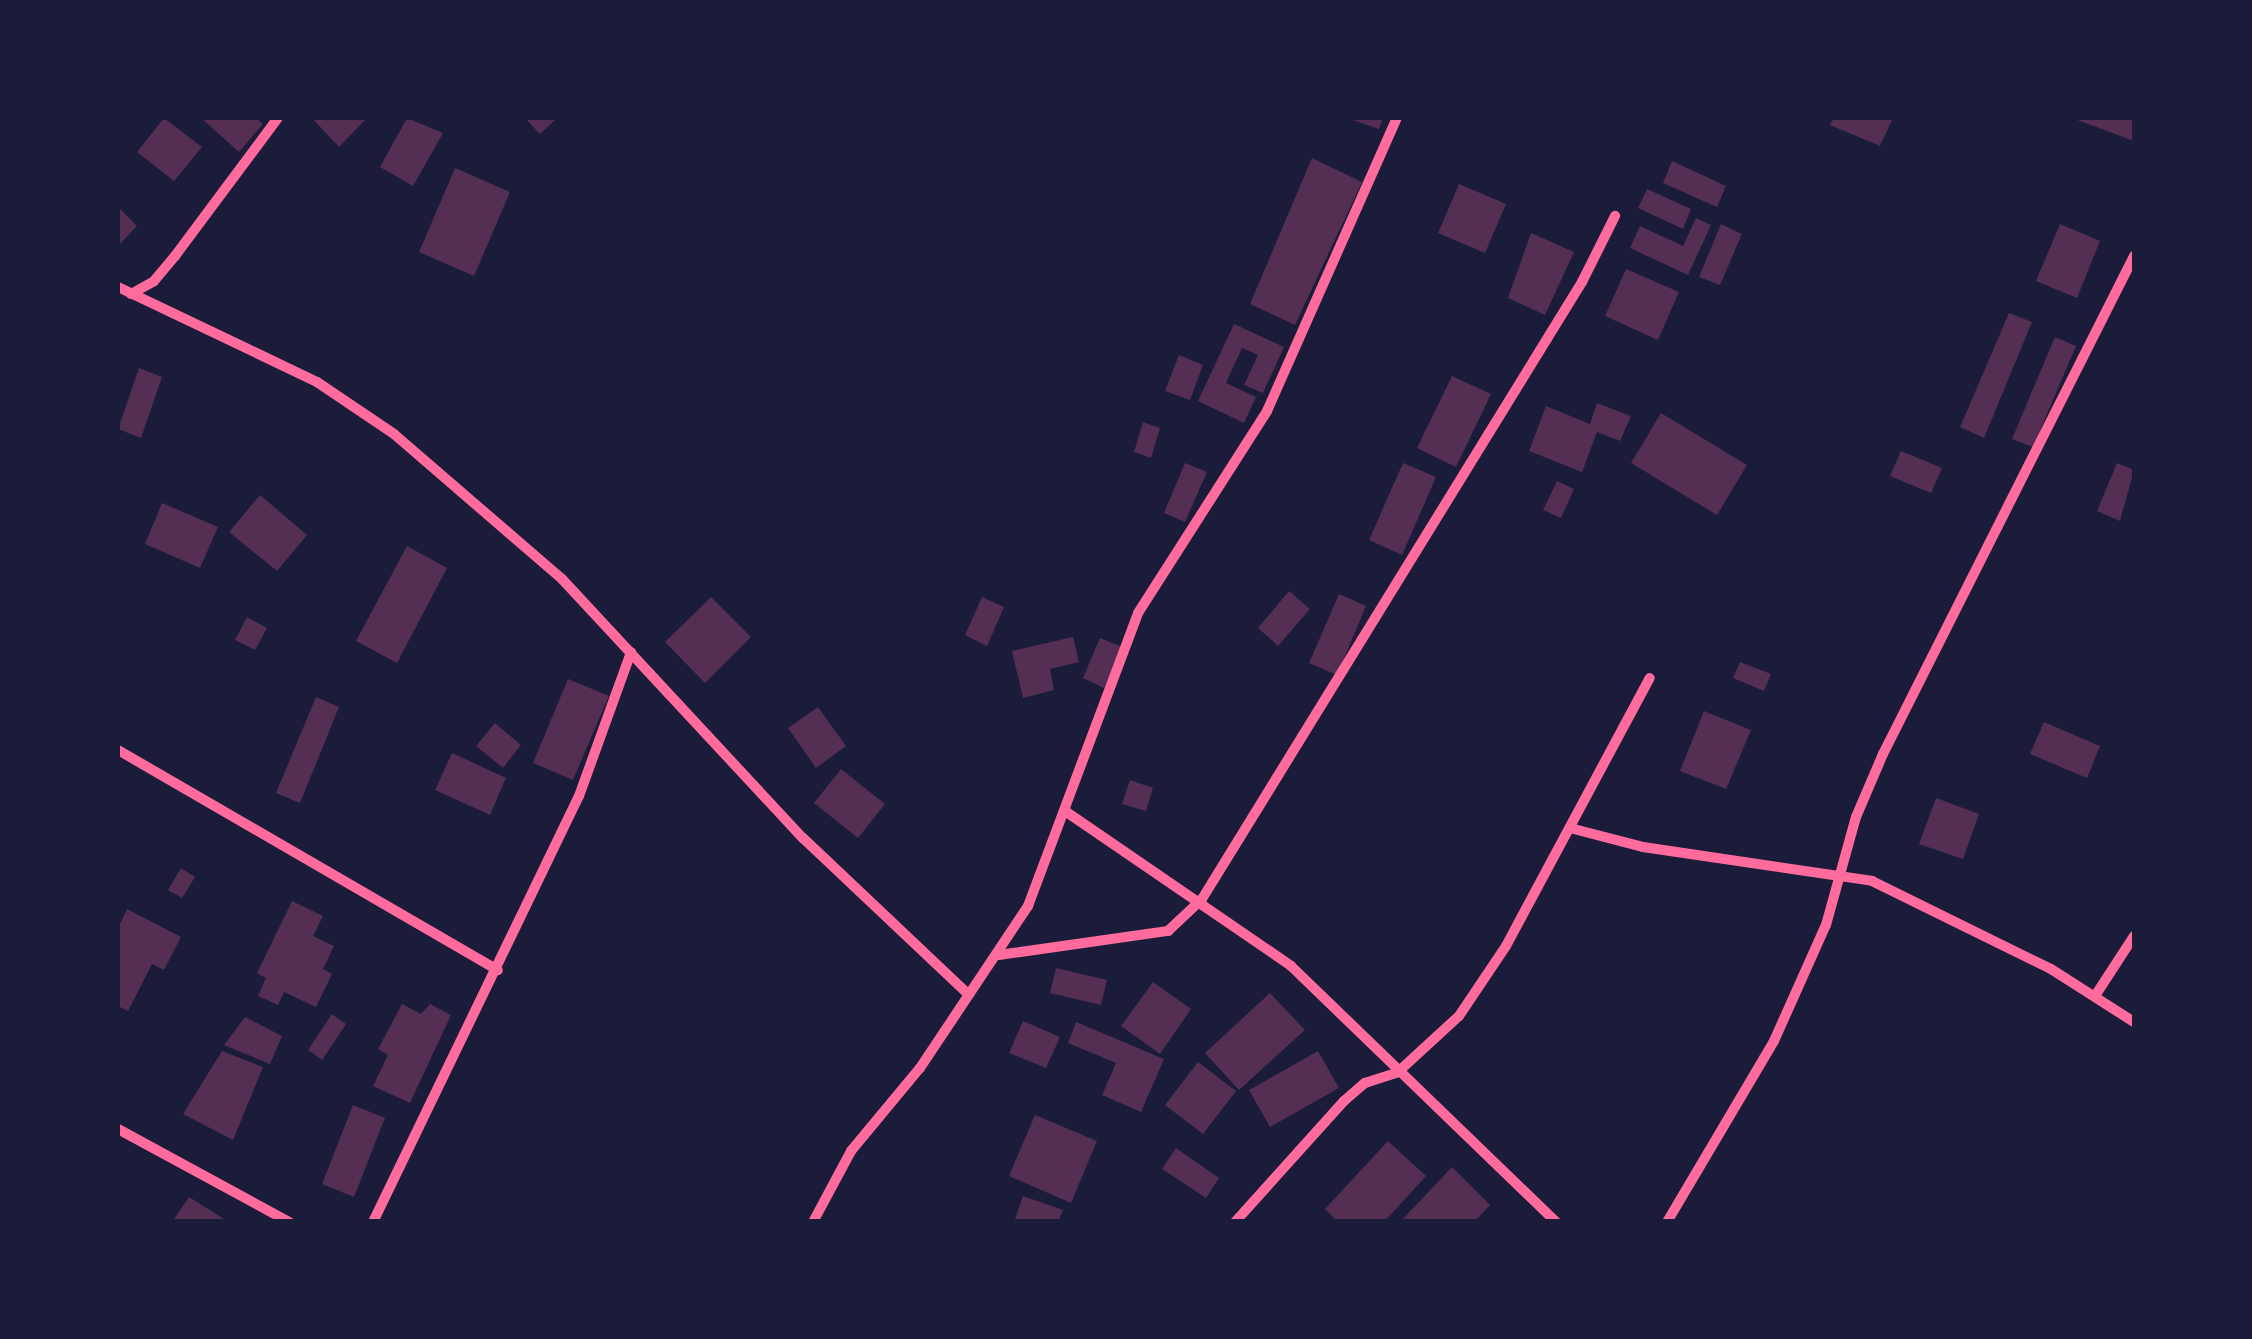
<!DOCTYPE html>
<html>
<head>
<meta charset="utf-8">
<style>
	body { margin:0 }
	#map { position:relative; width:2252px; height:1339px; overflow:hidden; background:#1b1b3a; font-family:"Fira Sans",sans-serif }
	div>[style] { position:absolute }
	[style*='--x'] { left:calc(var(--x)*1px); top:calc(var(--y)*1px); width:calc(var(--w)*1px); rotate:calc(var(--a)*1deg) }
	.building>* { inset:0; background:#542f53 }
	.minor>* { height:10px; margin:-5px; padding:0 5px; transform-origin:5px; border-radius:5px; background:#ff6b9d }
	span { translate:-50% -50%; white-space:nowrap; text-align:center; line-height:1.15; -webkit-text-stroke:9px #1b1b3a; paint-order:stroke }
	.frame { position:absolute; inset:0; border:120px solid #1b1b3a; pointer-events:none }
</style>
</head>
<body>
<div id="map">
	<div class="building">
		<div style="clip-path:polygon(164px 118px,202px 147px,174px 181px,137px 152px)"></div>
		<div style="clip-path:polygon(201px 118px,256px 118px,263px 124px,239px 152px)"></div>
		<div style="clip-path:polygon(312px 118px,367px 118px,339px 147px)"></div>
		<div style="clip-path:polygon(407px 118px,443px 133px,413px 186px,380px 167px)"></div>
		<div style="clip-path:polygon(525px 118px,557px 118px,540px 134px)"></div>
		<div style="clip-path:polygon(1347px 118px,1383px 118px,1379px 129px)"></div>
		<div style="clip-path:polygon(1833px 118px,1893px 118px,1880px 146px,1830px 125px)"></div>
		<div style="clip-path:polygon(2072px 118px,2134px 118px,2134px 141px)"></div>
		<div style="clip-path:polygon(1312px 158px,1362px 182px,1295px 325px,1250px 304px)"></div>
		<div style="clip-path:polygon(1672px 161px,1726px 186px,1717px 207px,1663px 183px)"></div>
		<div style="clip-path:polygon(455px 168px,510px 192px,474px 276px,419px 252px)"></div>
		<div style="clip-path:polygon(1459px 184px,1506px 204px,1485px 253px,1438px 233px)"></div>
		<div style="clip-path:polygon(1647px 189px,1691px 209px,1683px 229px,1638px 208px)"></div>
		<div style="clip-path:polygon(118px 207px,137px 226px,118px 246px)"></div>
		<div style="clip-path:polygon(1696px 218px,1711px 225px,1688px 275px,1630px 248px,1640px 226px,1683px 246px)"></div>
		<div style="clip-path:polygon(1721px 224px,1742px 234px,1720px 285px,1699px 277px)"></div>
		<div style="clip-path:polygon(2060px 224px,2100px 241px,2077px 298px,2036px 281px)"></div>
		<div style="clip-path:polygon(1531px 233px,1574px 252px,1545px 315px,1508px 298px)"></div>
		<div style="clip-path:polygon(1626px 269px,1679px 292px,1658px 340px,1605px 316px)"></div>
		<div style="clip-path:polygon(2009px 313px,2032px 322px,1984px 438px,1960px 427px)"></div>
		<div style="clip-path:polygon(1234px 324px,1284px 347px,1263px 393px,1244px 385px,1258px 355px,1242px 348px,1226px 383px,1256px 397px,1244px 423px,1198px 401px)"></div>
		<div style="clip-path:polygon(2055px 337px,2076px 346px,2033px 447px,2012px 439px)"></div>
		<div style="clip-path:polygon(1179px 355px,1203px 365px,1190px 400px,1165px 391px)"></div>
		<div style="clip-path:polygon(139px 368px,162px 377px,141px 438px,118px 429px)"></div>
		<div style="clip-path:polygon(1452px 376px,1491px 394px,1456px 467px,1417px 448px)"></div>
		<div style="clip-path:polygon(1597px 403px,1631px 416px,1620px 441px,1597px 432px,1582px 472px,1529px 451px,1546px 406px,1590px 424px)"></div>
		<div style="clip-path:polygon(1661px 413px,1747px 465px,1717px 515px,1631px 463px)"></div>
		<div style="clip-path:polygon(1143px 422px,1160px 428px,1151px 458px,1134px 452px)"></div>
		<div style="clip-path:polygon(1901px 451px,1942px 468px,1931px 493px,1890px 476px)"></div>
		<div style="clip-path:polygon(1185px 463px,1207px 472px,1185px 522px,1164px 513px)"></div>
		<div style="clip-path:polygon(1403px 463px,1436px 477px,1402px 555px,1369px 540px)"></div>
		<div style="clip-path:polygon(2117px 463px,2134px 470px,2120px 521px,2097px 511px)"></div>
		<div style="clip-path:polygon(1557px 481px,1574px 489px,1561px 518px,1543px 510px)"></div>
		<div style="clip-path:polygon(260px 495px,307px 535px,277px 571px,229px 532px)"></div>
		<div style="clip-path:polygon(162px 503px,218px 527px,200px 568px,145px 544px)"></div>
		<div style="clip-path:polygon(407px 546px,447px 568px,397px 663px,356px 641px)"></div>
		<div style="clip-path:polygon(1289px 591px,1310px 609px,1278px 646px,1258px 628px)"></div>
		<div style="clip-path:polygon(1339px 594px,1366px 606px,1337px 675px,1309px 663px)"></div>
		<div style="clip-path:polygon(711px 597px,751px 637px,705px 683px,665px 642px)"></div>
		<div style="clip-path:polygon(982px 597px,1004px 607px,987px 646px,965px 635px)"></div>
		<div style="clip-path:polygon(247px 617px,267px 628px,255px 650px,235px 640px)"></div>
		<div style="clip-path:polygon(1073px 637px,1079px 662px,1050px 669px,1054px 690px,1023px 698px,1012px 651px)"></div>
		<div style="clip-path:polygon(1100px 638px,1122px 647px,1104px 688px,1083px 678px)"></div>
		<div style="clip-path:polygon(1740px 662px,1771px 674px,1764px 691px,1733px 678px)"></div>
		<div style="clip-path:polygon(568px 679px,609px 696px,573px 780px,533px 763px)"></div>
		<div style="clip-path:polygon(316px 697px,339px 707px,300px 803px,276px 793px)"></div>
		<div style="clip-path:polygon(818px 707px,846px 746px,816px 768px,788px 728px)"></div>
		<div style="clip-path:polygon(1704px 711px,1751px 730px,1726px 789px,1680px 771px)"></div>
		<div style="clip-path:polygon(2044px 722px,2100px 746px,2087px 778px,2030px 754px)"></div>
		<div style="clip-path:polygon(495px 723px,521px 745px,503px 768px,476px 746px)"></div>
		<div style="clip-path:polygon(452px 753px,506px 778px,490px 815px,435px 790px)"></div>
		<div style="clip-path:polygon(841px 769px,885px 804px,858px 838px,814px 803px)"></div>
		<div style="clip-path:polygon(1130px 780px,1153px 788px,1146px 811px,1122px 804px)"></div>
		<div style="clip-path:polygon(1936px 798px,1979px 814px,1963px 859px,1919px 844px)"></div>
		<div style="clip-path:polygon(181px 868px,195px 877px,182px 898px,168px 890px)"></div>
		<div style="clip-path:polygon(292px 901px,323px 916px,313px 936px,334px 946px,323px 969px,332px 974px,316px 1007px,284px 992px,278px 1005px,258px 996px,266px 978px,257px 973px)"></div>
		<div style="clip-path:polygon(127px 909px,181px 937px,164px 970px,152px 964px,128px 1011px,118px 1006px,118px 928px)"></div>
		<div style="clip-path:polygon(1056px 968px,1107px 980px,1101px 1005px,1050px 993px)"></div>
		<div style="clip-path:polygon(1153px 982px,1191px 1009px,1160px 1054px,1121px 1026px)"></div>
		<div style="clip-path:polygon(1270px 993px,1305px 1030px,1239px 1090px,1205px 1053px)"></div>
		<div style="clip-path:polygon(402px 1004px,421px 1014px,430px 1004px,451px 1015px,410px 1103px,373px 1086px,388px 1055px,378px 1049px)"></div>
		<div style="clip-path:polygon(332px 1014px,346px 1024px,322px 1060px,308px 1050px)"></div>
		<div style="clip-path:polygon(245px 1017px,282px 1036px,270px 1064px,224px 1045px)"></div>
		<div style="clip-path:polygon(1023px 1021px,1060px 1037px,1046px 1068px,1009px 1053px)"></div>
		<div style="clip-path:polygon(1076px 1022px,1164px 1059px,1141px 1112px,1102px 1095px,1116px 1063px,1068px 1043px)"></div>
		<div style="clip-path:polygon(222px 1051px,263px 1067px,233px 1140px,183px 1114px)"></div>
		<div style="clip-path:polygon(1318px 1051px,1339px 1088px,1270px 1127px,1249px 1090px)"></div>
		<div style="clip-path:polygon(1198px 1062px,1236px 1091px,1203px 1134px,1165px 1105px)"></div>
		<div style="clip-path:polygon(353px 1105px,385px 1118px,354px 1197px,322px 1184px)"></div>
		<div style="clip-path:polygon(1035px 1115px,1097px 1141px,1071px 1203px,1009px 1176px)"></div>
		<div style="clip-path:polygon(1388px 1141px,1426px 1176px,1384px 1222px,1338px 1222px,1325px 1209px)"></div>
		<div style="clip-path:polygon(1176px 1148px,1219px 1178px,1206px 1198px,1162px 1169px)"></div>
		<div style="clip-path:polygon(1452px 1167px,1490px 1205px,1474px 1222px,1400px 1222px)"></div>
		<div style="clip-path:polygon(1023px 1196px,1063px 1210px,1058px 1222px,1014px 1222px)"></div>
		<div style="clip-path:polygon(189px 1197px,229px 1222px,172px 1222px)"></div>
	</div>
	<div class="minor">
		<div style="--x:118;--y:287;--w:221;--a:25.5"></div>
		<div style="--x:317;--y:382;--w:93;--a:34"></div>
		<div style="--x:394;--y:434;--w:222;--a:40.8"></div>
		<div style="--x:562;--y:579;--w:354;--a:47.1"></div>
		<div style="--x:803;--y:838;--w:228;--a:43.4"></div>
		<div style="--x:131;--y:294;--w:26;--a:-29"></div>
		<div style="--x:154;--y:281;--w:33;--a:-50"></div>
		<div style="--x:175;--y:256;--w:172;--a:-53.3"></div>
		<div style="--x:118;--y:750;--w:439;--a:30.1"></div>
		<div style="--x:1065;--y:811;--w:274;--a:34.4"></div>
		<div style="--x:1291;--y:966;--w:368;--a:44"></div>
		<div style="--x:1570;--y:828;--w:75;--a:14.6"></div>
		<div style="--x:1643;--y:847;--w:232;--a:8.4"></div>
		<div style="--x:1872;--y:881;--w:199;--a:26.2"></div>
		<div style="--x:2051;--y:969;--w:98;--a:32.6"></div>
		<div style="--x:999;--y:955;--w:171;--a:-8.1"></div>
		<div style="--x:1168;--y:931;--w:47;--a:-43.3"></div>
		<div style="--x:1202;--y:899;--w:725;--a:-58.37"></div>
		<div style="--x:1582;--y:282;--w:74;--a:-63.4"></div>
		<div style="--x:2095;--y:996;--w:72;--a:-57"></div>
		<div style="--x:118;--y:1129;--w:195;--a:28.5"></div>
		<div style="--x:373;--y:1222;--w:473;--a:-64.2"></div>
		<div style="--x:579;--y:796;--w:153;--a:-70.1"></div>
		<div style="--x:813;--y:1222;--w:81;--a:-61.8"></div>
		<div style="--x:851;--y:1151;--w:108;--a:-50.3"></div>
		<div style="--x:920;--y:1068;--w:195;--a:-56.3"></div>
		<div style="--x:1028;--y:906;--w:313;--a:-69.4"></div>
		<div style="--x:1138;--y:613;--w:240;--a:-57.4"></div>
		<div style="--x:1267;--y:411;--w:321;--a:-66.1"></div>
		<div style="--x:1235;--y:1222;--w:163;--a:-48"></div>
		<div style="--x:1344;--y:1101;--w:28;--a:-41"></div>
		<div style="--x:1365;--y:1083;--w:35;--a:-18"></div>
		<div style="--x:1398;--y:1072;--w:83;--a:-42.6"></div>
		<div style="--x:1459;--y:1016;--w:84;--a:-56.1"></div>
		<div style="--x:1506;--y:946;--w:304;--a:-61.8"></div>
		<div style="--x:1667;--y:1222;--w:210;--a:-59.4"></div>
		<div style="--x:1774;--y:1041;--w:127;--a:-65.9"></div>
		<div style="--x:1826;--y:925;--w:112;--a:-74.5"></div>
		<div style="--x:1856;--y:817;--w:69;--a:-66.8"></div>
		<div style="--x:1883;--y:754;--w:558;--a:-63.25"></div>
	</div>
	<div class="frame"></div>
</div>
</body>
</html>
